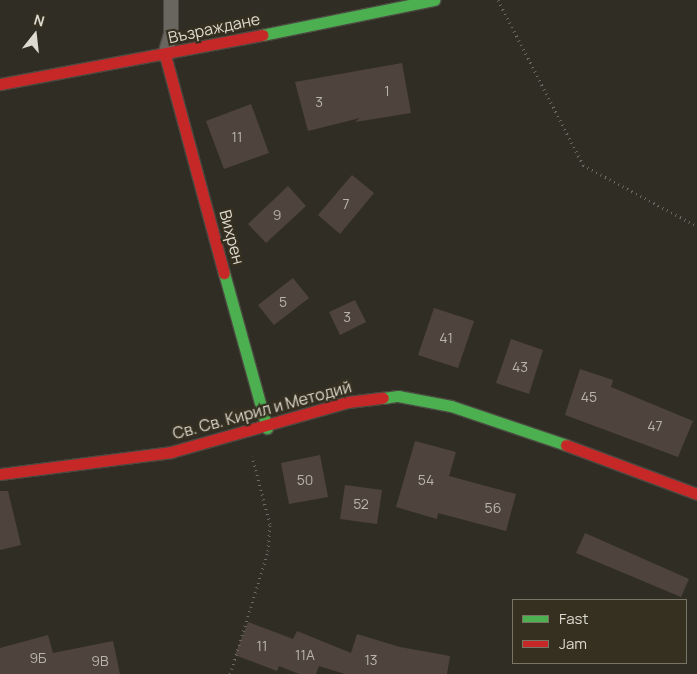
<!DOCTYPE html>
<html>
<head>
<meta charset="utf-8">
<style>
	body { margin:0 }
	#map { position:relative; width:697px; height:674px; overflow:hidden; background:#302d25; font-family:Manrope,sans-serif }
	div>[style] { position:absolute }
	[style*='--x'] { left:calc(var(--x)*1px); top:calc(var(--y)*1px); width:calc(var(--w)*1px); rotate:calc(var(--a)*1deg) }
	.building>* { inset:0; background:#4e443d }
	.path>* { height:3px; margin-top:-1.5px; transform-origin:0; background:repeating-linear-gradient(90deg,#6c6964 0 1px,transparent 0 5px) }
	.roads { filter:drop-shadow(1px 0 #4b4941) drop-shadow(-1px 0 #4b4941) drop-shadow(0 1px #4b4941) drop-shadow(0 -1px #4b4941) }
	.lane>* { height:14px; margin:-7px; padding:0 7px; transform-origin:7px; border-radius:7px; background:#696660 }
	.fast>* { height:11px; margin:-5.5px; padding:0 5.5px; transform-origin:5.5px; border-radius:5.5px; background:#4caf50 }
	.jam>* { height:11px; margin:-5.5px; padding:0 5.5px; transform-origin:5.5px; border-radius:5.5px; background:#c62828 }
	span { translate:-50% -50%; white-space:nowrap; text-align:center; line-height:1.15; -webkit-text-stroke:4.5px #353020; paint-order:stroke }
	.number-label { font-size:14px; color:#b9b4ab }
	.number-label span { -webkit-text-stroke-width:0 }
	.street-label { font-size:16px; color:#dddad0 }
	.legend { position:absolute; left:512px; top:599px; width:175px; height:65px; box-sizing:border-box; background:#353020; border:1px solid #787466; margin:0; padding:6px 9px; list-style:none; font-size:15px; color:#dddad0 }
	.legend li { display:flex; align-items:center; gap:10px; height:25px }
	.legend b { width:25px; border:1px solid #787466 }
	.north { position:absolute; left:10px; top:10px; width:50px; height:50px; -webkit-text-stroke:4px #353020; paint-order:stroke; rotate:16deg; font-size:14px; font-weight:700; line-height:20px; text-align:center; color:#dddad0 }
	.north::after { content:''; display:block; margin:auto; width:18px; height:22px; background:#dddad0; clip-path:polygon(50% 0,100% 100%,50% 72%,0 100%) }
</style>
</head>
<body>
<div id="map">
	<div class="building">
		<div style="clip-path:polygon(402px 63px,411px 113px,355px 122px,360px 118px,308px 131px,295px 82px)"></div>
		<div style="clip-path:polygon(251px 104px,269px 153px,224px 169px,206px 121px)"></div>
		<div style="clip-path:polygon(352px 175px,374px 193px,340px 234px,318px 215px)"></div>
		<div style="clip-path:polygon(288px 186px,306px 206px,266px 243px,248px 224px)"></div>
		<div style="clip-path:polygon(293px 278px,309px 298px,274px 325px,258px 305px)"></div>
		<div style="clip-path:polygon(355px 300px,366px 322px,340px 335px,329px 312px)"></div>
		<div style="clip-path:polygon(434px 308px,474px 321px,458px 368px,418px 355px)"></div>
		<div style="clip-path:polygon(511px 339px,543px 350px,529px 394px,496px 383px)"></div>
		<div style="clip-path:polygon(580px 369px,613px 380px,611px 387px,693px 421px,678px 457px,565px 415px)"></div>
		<div style="clip-path:polygon(415px 441px,456px 452px,449px 476px,516px 494px,506px 531px,438px 513px,437px 519px,396px 507px)"></div>
		<div style="clip-path:polygon(320px 455px,328px 497px,289px 504px,281px 463px)"></div>
		<div style="clip-path:polygon(345px 485px,382px 490px,377px 524px,340px 519px)"></div>
		<div style="clip-path:polygon(0 491px,8px 491px,21px 545px,0 550px)"></div>
		<div style="clip-path:polygon(585px 533px,689px 579px,681px 597px,576px 553px)"></div>
		<div style="clip-path:polygon(248px 622px,293px 639px,297px 631px,351px 653px,357px 634px,400px 647px,450px 656px,447px 674px,345px 674px,319px 666px,316px 674px,299px 674px,279px 666px,277px 671px,235px 655px)"></div>
		<div style="clip-path:polygon(48px 635px,53px 653px,113px 641px,120px 674px,0 674px,0 648px)"></div>
	</div>
	<div class="path">
		<div style="--x:498;--y:0;--w:186;--a:62.7"></div>
		<div style="--x:583;--y:165;--w:129;--a:28.2"></div>
		<div style="--x:230;--y:674;--w:129;--a:-72.8"></div>
		<div style="--x:268;--y:551;--w:27;--a:-86"></div>
		<div style="--x:270;--y:524;--w:70;--a:-104.8"></div>
	</div>
	<div class="roads">
		<div class="lane">
			<div style="--x:165;--y:55;--w:22;--a:-74"></div>
			<div style="--x:171;--y:34;--w:34;--a:-90"></div>
		</div>
		<div class="fast">
			<div style="--x:262;--y:35;--w:176;--a:-11.5"></div>
			<div style="--x:224;--y:273;--w:161;--a:74.5"></div>
			<div style="--x:383;--y:398;--w:15;--a:-8"></div>
			<div style="--x:398;--y:396;--w:54;--a:10.7"></div>
			<div style="--x:451;--y:406;--w:121;--a:18.7"></div>
		</div>
		<div class="jam">
			<div style="--x:165;--y:55;--w:226;--a:74.9"></div>
			<div style="--x:0;--y:84;--w:267;--a:-10.6"></div>
			<div style="--x:566;--y:445;--w:140;--a:20.5"></div>
			<div style="--x:0;--y:474;--w:172;--a:-7.3"></div>
			<div style="--x:171;--y:452;--w:184;--a:-15.8"></div>
			<div style="--x:348;--y:402;--w:35;--a:-7"></div>
		</div>
	</div>
	<div class="number-label">
		<span style="left:387px;top:91px">1</span>
		<span style="left:319px;top:102px">3</span>
		<span style="left:237px;top:137px">11</span>
		<span style="left:346px;top:204px">7</span>
		<span style="left:277px;top:215px">9</span>
		<span style="left:283px;top:302px">5</span>
		<span style="left:347px;top:317px">3</span>
		<span style="left:446px;top:338px">41</span>
		<span style="left:520px;top:367px">43</span>
		<span style="left:589px;top:397px">45</span>
		<span style="left:655px;top:426px">47</span>
		<span style="left:305px;top:480px">50</span>
		<span style="left:426px;top:480px">54</span>
		<span style="left:361px;top:504px">52</span>
		<span style="left:493px;top:508px">56</span>
		<span style="left:262px;top:646px">11</span>
		<span style="left:305px;top:655px">11А</span>
		<span style="left:38px;top:658px">9Б</span>
		<span style="left:371px;top:660px">13</span>
		<span style="left:100px;top:661px">9В</span>
	</div>
	<div class="street-label">
		<span style="left:214px;top:28px;rotate:-12deg">Възраждане</span>
		<span style="left:232px;top:237px;rotate:75deg">Вихрен</span>
		<span style="left:262px;top:410px;rotate:-15deg">Св. Св. Кирил и Методий</span>
	</div>
	<ul class="legend">
	<li><b style="height:6px;background:#4caf50"></b>Fast</li>
	<li><b style="height:6px;background:#c62828"></b>Jam</li>
	</ul>
	<div class="north">N</div>
</div>
</body>
</html>
